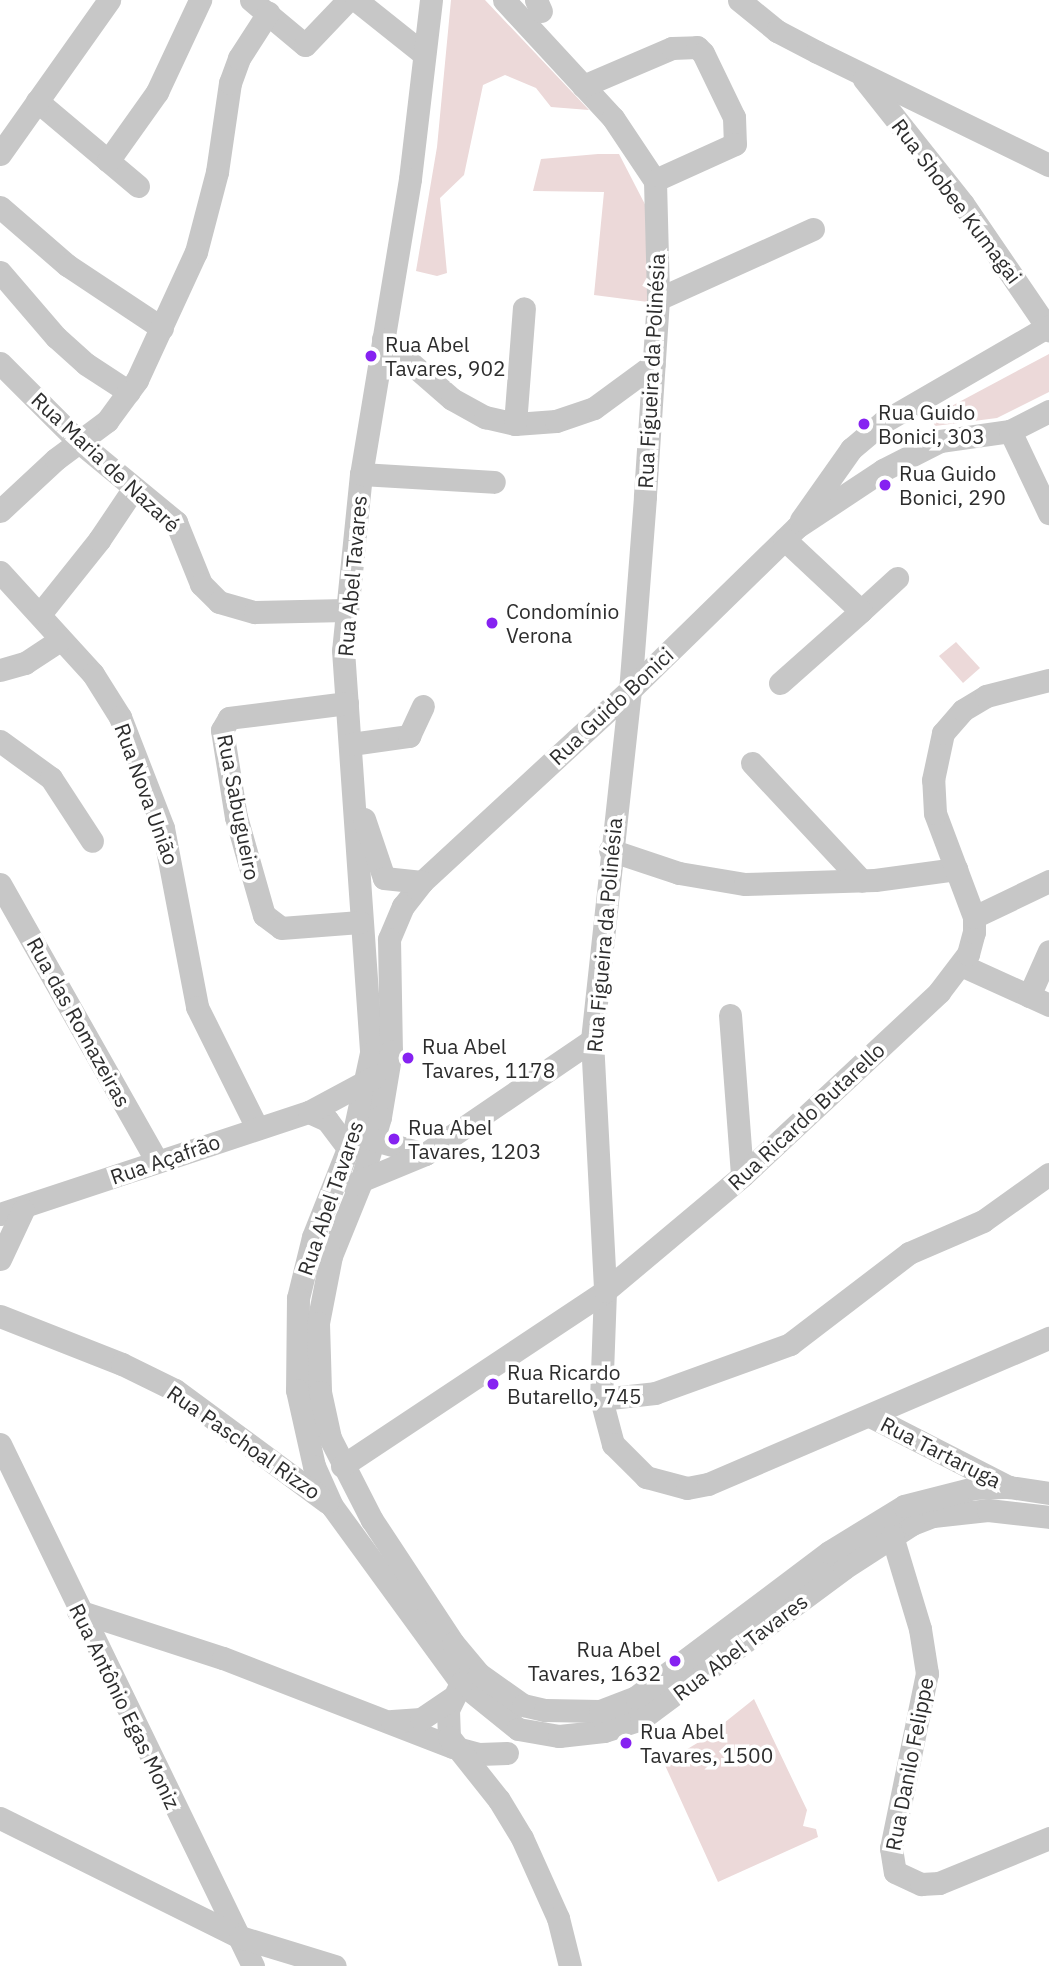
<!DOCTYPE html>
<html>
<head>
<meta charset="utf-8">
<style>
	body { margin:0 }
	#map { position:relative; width:1049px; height:1966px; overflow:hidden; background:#fff; font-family:"IBM Plex Sans",sans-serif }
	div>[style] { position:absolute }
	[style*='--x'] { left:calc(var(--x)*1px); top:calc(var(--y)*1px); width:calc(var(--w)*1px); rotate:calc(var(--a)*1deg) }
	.green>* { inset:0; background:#ecd9d9 }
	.minor>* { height:23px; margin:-11.5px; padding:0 11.5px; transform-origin:11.5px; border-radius:11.5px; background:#c7c7c7 }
	.dots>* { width:19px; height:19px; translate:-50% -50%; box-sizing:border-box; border:4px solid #fff; border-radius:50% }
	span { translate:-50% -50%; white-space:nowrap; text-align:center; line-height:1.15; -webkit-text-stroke:7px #fff; paint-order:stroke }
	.street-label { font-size:21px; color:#2d2d2d }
	.poi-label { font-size:21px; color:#2d2d2d }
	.left { translate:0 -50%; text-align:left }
	.right { translate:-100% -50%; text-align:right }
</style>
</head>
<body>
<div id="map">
	<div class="green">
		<div style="clip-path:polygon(451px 0,485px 0,589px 110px,551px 107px,536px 88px,505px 75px,483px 85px,464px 175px,440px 198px,447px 273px,437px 276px,416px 271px,437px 147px)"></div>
		<div style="clip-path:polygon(598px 154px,619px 154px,651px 216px,648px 302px,594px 295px,604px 192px,533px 191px,541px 159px)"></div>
		<div style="clip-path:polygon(1049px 354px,1049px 392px,997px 418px,935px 426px,931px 417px)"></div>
		<div style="clip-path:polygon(956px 642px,980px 668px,963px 683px,939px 656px)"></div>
		<div style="clip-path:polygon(754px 1699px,807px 1810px,803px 1826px,816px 1829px,818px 1837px,718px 1882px,664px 1763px,704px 1739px)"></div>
	</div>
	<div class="minor">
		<div style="--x:251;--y:0;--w:70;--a:39.8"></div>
		<div style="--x:305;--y:45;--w:62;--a:-46.3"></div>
		<div style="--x:356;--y:0;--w:87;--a:38.5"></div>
		<div style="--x:431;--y:0;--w:180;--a:96.7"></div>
		<div style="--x:410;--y:179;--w:299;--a:99.4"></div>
		<div style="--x:361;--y:474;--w:177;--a:95.8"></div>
		<div style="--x:343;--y:650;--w:404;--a:86"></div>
		<div style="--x:371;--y:1053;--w:85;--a:102.2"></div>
		<div style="--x:353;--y:1136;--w:109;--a:111.6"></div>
		<div style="--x:313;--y:1237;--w:63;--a:103.8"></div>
		<div style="--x:298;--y:1298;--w:92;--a:90.6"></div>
		<div style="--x:297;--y:1390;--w:78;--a:77.4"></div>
		<div style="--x:314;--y:1466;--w:44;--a:65.8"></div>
		<div style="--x:332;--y:1506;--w:219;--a:53.9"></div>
		<div style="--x:461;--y:1683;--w:73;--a:38.9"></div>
		<div style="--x:518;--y:1729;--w:42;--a:9.7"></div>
		<div style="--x:559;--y:1736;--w:45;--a:-6.3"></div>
		<div style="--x:604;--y:1731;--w:39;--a:-18"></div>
		<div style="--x:641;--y:1719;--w:253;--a:-36.6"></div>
		<div style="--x:844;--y:1568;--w:81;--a:-32.9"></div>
		<div style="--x:912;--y:1524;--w:22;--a:-21"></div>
		<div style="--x:933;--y:1516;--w:55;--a:-6.2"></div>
		<div style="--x:988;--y:1510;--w:61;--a:6.5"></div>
		<div style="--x:504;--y:0;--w:161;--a:47.3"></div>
		<div style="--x:613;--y:118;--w:76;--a:56.3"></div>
		<div style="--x:655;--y:181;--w:118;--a:88.5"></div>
		<div style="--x:658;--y:299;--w:198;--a:93.8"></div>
		<div style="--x:645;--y:497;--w:194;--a:94.4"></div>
		<div style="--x:630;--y:690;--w:352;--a:96.2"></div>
		<div style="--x:592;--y:1040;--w:251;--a:87"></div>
		<div style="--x:605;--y:1291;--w:108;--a:92.1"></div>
		<div style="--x:601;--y:1399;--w:47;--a:75.1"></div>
		<div style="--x:613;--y:1444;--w:47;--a:45"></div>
		<div style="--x:646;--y:1477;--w:42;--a:15"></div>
		<div style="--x:687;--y:1488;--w:21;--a:-11"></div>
		<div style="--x:708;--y:1484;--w:371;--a:-23.2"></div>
		<div style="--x:536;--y:0;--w:12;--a:66"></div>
		<div style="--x:739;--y:0;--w:49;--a:39.2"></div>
		<div style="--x:777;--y:31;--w:45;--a:27.7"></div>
		<div style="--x:817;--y:52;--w:258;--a:26"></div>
		<div style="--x:864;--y:79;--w:159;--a:51.6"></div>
		<div style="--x:963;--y:204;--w:153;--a:55.7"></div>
		<div style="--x:583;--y:86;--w:97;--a:-23.1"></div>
		<div style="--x:672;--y:48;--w:25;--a:-2"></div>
		<div style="--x:697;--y:47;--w:8;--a:45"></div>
		<div style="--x:703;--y:53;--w:71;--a:64.2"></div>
		<div style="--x:734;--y:117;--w:27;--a:88"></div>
		<div style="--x:735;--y:144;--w:80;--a:155.7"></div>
		<div style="--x:37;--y:101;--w:132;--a:40.1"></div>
		<div style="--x:0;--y:154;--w:189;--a:-54.7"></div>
		<div style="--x:108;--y:161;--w:85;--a:-54.6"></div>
		<div style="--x:157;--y:92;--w:102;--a:-64.9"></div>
		<div style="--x:0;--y:207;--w:89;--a:40.9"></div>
		<div style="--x:67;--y:265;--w:114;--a:33.6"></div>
		<div style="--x:0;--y:272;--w:86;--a:49.3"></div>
		<div style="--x:56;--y:337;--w:40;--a:42"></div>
		<div style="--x:86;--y:364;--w:51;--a:33.1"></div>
		<div style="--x:658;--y:299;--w:170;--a:-24.3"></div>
		<div style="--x:383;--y:339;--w:91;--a:41"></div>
		<div style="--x:452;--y:399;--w:38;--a:29"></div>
		<div style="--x:485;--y:417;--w:31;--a:13"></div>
		<div style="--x:515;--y:424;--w:41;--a:-4.2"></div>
		<div style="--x:556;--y:421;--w:40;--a:-18.9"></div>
		<div style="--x:594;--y:408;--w:74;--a:-36.3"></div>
		<div style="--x:0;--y:363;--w:112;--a:45"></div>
		<div style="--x:79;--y:442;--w:126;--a:39.5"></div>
		<div style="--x:176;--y:522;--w:67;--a:68"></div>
		<div style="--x:201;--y:584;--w:25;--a:45"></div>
		<div style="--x:219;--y:602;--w:37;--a:16"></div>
		<div style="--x:255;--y:612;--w:91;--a:-1.3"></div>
		<div style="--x:1049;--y:411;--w:44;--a:152.9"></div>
		<div style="--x:1010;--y:431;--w:71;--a:171.9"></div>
		<div style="--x:940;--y:441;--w:64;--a:153"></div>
		<div style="--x:883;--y:470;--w:103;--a:146.5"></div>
		<div style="--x:797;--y:527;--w:233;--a:135.7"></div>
		<div style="--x:630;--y:690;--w:283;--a:137.3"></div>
		<div style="--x:422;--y:882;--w:31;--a:128"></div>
		<div style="--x:403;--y:906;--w:36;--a:113"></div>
		<div style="--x:389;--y:939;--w:112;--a:89"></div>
		<div style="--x:391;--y:1051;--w:67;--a:99.5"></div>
		<div style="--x:380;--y:1117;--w:68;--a:106.3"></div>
		<div style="--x:361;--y:1182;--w:80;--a:112.1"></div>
		<div style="--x:331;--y:1256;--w:68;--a:101"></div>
		<div style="--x:318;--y:1323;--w:69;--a:88.3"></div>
		<div style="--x:320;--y:1392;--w:47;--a:77.7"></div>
		<div style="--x:330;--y:1438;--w:92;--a:62.9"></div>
		<div style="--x:372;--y:1520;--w:147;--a:56.6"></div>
		<div style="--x:453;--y:1643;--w:40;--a:50"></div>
		<div style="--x:479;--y:1674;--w:54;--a:35.2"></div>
		<div style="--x:523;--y:1705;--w:23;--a:13"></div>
		<div style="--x:545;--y:1710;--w:55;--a:1"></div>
		<div style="--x:600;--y:1711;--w:39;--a:-21"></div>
		<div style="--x:636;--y:1697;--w:241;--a:-36.9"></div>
		<div style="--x:829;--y:1552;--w:88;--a:-31.5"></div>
		<div style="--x:904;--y:1506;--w:72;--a:-14.4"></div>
		<div style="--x:974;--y:1488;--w:35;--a:-2"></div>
		<div style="--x:1009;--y:1487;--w:40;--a:8.5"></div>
		<div style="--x:515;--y:424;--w:116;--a:-85.6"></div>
		<div style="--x:1010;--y:431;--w:91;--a:64.6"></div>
		<div style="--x:361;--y:474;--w:133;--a:3.4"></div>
		<div style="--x:0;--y:511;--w:76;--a:-42.9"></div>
		<div style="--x:56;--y:459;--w:64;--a:-36.7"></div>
		<div style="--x:107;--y:421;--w:51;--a:-53.8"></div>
		<div style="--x:137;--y:380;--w:141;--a:-65.3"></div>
		<div style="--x:196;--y:252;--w:83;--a:-75.3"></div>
		<div style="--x:217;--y:172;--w:90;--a:-81.7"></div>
		<div style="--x:230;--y:83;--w:27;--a:-70"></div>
		<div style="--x:239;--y:58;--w:54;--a:-57.2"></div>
		<div style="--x:801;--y:520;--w:87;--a:-54.8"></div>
		<div style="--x:851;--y:449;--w:42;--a:-40.2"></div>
		<div style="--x:883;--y:422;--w:190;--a:-30.1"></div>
		<div style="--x:0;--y:572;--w:138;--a:47.6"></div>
		<div style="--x:93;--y:674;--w:51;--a:57.9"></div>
		<div style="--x:120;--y:717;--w:119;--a:68.8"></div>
		<div style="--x:163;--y:828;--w:182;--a:79.2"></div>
		<div style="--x:197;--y:1007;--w:135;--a:63.6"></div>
		<div style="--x:861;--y:611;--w:49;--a:-42.5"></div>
		<div style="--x:40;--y:614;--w:95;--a:-51.4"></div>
		<div style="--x:99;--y:540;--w:63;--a:-56.1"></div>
		<div style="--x:0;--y:670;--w:26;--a:-16"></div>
		<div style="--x:25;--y:663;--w:42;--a:-33.3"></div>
		<div style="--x:780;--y:683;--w:108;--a:-41.6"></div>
		<div style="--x:861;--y:611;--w:105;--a:-136.9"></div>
		<div style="--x:347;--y:703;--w:119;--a:172.8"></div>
		<div style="--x:229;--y:718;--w:14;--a:120"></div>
		<div style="--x:222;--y:730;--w:88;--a:80.9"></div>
		<div style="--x:236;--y:817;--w:102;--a:74.1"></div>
		<div style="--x:264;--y:915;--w:21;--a:37"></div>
		<div style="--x:281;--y:928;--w:79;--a:-4.3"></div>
		<div style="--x:0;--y:741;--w:63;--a:36"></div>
		<div style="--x:51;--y:778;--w:75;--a:56.9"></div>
		<div style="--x:351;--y:744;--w:59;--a:-7.9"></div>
		<div style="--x:409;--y:736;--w:33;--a:-65"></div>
		<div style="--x:752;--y:763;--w:161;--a:47"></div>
		<div style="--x:364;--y:819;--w:62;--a:71.3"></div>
		<div style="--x:384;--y:878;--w:38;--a:6"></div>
		<div style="--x:610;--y:850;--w:73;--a:18.4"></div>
		<div style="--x:679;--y:873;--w:67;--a:9.5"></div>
		<div style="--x:745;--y:884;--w:130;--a:-1.8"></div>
		<div style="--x:875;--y:880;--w:82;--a:-7.7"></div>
		<div style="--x:0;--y:884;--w:318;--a:60.5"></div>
		<div style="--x:974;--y:917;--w:83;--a:-25.6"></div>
		<div style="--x:961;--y:965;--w:97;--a:24.4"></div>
		<div style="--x:1029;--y:996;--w:49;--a:-66"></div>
		<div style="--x:730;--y:1015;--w:161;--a:85.7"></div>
		<div style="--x:309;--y:1112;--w:20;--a:24"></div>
		<div style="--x:327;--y:1120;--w:36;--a:53"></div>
		<div style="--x:374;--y:1140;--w:53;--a:15.4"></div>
		<div style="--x:353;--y:1184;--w:78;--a:-22.6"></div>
		<div style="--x:425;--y:1154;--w:202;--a:-34.3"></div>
		<div style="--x:0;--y:1214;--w:325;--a:-18.3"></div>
		<div style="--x:309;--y:1112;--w:74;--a:-28.3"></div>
		<div style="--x:0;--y:1259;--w:54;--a:-64.9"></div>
		<div style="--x:0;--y:1316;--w:131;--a:21.5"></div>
		<div style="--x:122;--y:1364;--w:59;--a:26.1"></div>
		<div style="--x:175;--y:1390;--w:189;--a:36.4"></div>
		<div style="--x:601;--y:1399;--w:54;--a:-6.3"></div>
		<div style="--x:655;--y:1393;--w:144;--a:-19.9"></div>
		<div style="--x:790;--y:1344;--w:150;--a:-37.4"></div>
		<div style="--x:909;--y:1253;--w:81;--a:-23.4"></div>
		<div style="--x:983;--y:1221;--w:81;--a:-35.5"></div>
		<div style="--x:872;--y:1417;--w:154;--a:27.1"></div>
		<div style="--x:0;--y:1444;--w:580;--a:64.14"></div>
		<div style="--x:342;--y:1466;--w:316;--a:-33.6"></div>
		<div style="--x:605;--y:1291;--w:179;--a:-40"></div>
		<div style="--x:742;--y:1176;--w:270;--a:-43"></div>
		<div style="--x:939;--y:992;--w:48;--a:-52.7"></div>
		<div style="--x:968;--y:954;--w:23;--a:-75"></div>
		<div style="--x:974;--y:932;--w:15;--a:-90"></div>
		<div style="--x:974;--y:917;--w:111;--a:-110.6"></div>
		<div style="--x:935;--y:813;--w:33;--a:-93"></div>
		<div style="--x:933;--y:780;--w:48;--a:-78"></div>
		<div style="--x:943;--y:733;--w:30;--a:-49"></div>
		<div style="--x:963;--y:710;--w:27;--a:-31"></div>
		<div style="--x:986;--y:696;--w:65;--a:-14.3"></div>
		<div style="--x:892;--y:1536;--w:97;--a:73.2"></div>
		<div style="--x:920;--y:1629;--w:45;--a:81"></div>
		<div style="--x:927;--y:1673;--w:179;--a:101.6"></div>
		<div style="--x:891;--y:1848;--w:24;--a:81"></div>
		<div style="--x:895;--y:1872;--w:29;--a:25"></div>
		<div style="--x:921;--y:1884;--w:18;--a:-3"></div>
		<div style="--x:939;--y:1883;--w:119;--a:-22.2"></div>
		<div style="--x:78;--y:1611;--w:152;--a:18"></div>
		<div style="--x:223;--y:1658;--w:247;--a:21.2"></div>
		<div style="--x:453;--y:1747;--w:27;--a:15"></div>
		<div style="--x:479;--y:1754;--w:28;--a:-2"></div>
		<div style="--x:461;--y:1683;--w:30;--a:116"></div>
		<div style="--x:448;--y:1710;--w:27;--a:88"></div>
		<div style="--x:449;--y:1737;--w:80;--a:51.6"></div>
		<div style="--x:499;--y:1800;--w:44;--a:58.8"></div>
		<div style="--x:522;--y:1838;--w:88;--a:65.8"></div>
		<div style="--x:558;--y:1918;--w:49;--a:76"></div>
		<div style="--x:392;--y:1721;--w:29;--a:-4"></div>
		<div style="--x:421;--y:1719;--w:36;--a:-34"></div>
		<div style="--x:0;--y:1818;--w:268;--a:26.4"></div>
		<div style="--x:240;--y:1937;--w:99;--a:17"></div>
	</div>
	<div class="dots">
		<div style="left:371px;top:356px;background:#8622f1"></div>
		<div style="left:864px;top:424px;background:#8622f1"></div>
		<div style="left:885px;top:485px;background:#8622f1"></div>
		<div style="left:492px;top:623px;background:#8622f1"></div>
		<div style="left:408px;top:1058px;background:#8622f1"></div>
		<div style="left:394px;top:1139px;background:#8622f1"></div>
		<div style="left:493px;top:1384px;background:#8622f1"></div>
		<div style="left:675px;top:1661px;background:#8622f1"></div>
		<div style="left:626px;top:1743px;background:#8622f1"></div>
	</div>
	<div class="street-label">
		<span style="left:957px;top:201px;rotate:53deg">Rua Shobee Kumagai</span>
		<span style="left:651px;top:371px;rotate:-87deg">Rua Figueira da Polinésia</span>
		<span style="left:106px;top:462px;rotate:43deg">Rua Maria de Nazaré</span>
		<span style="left:352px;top:576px;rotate:-85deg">Rua Abel Tavares</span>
		<span style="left:611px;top:706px;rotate:-43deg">Rua Guido Bonici</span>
		<span style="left:147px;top:794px;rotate:70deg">Rua Nova União</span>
		<span style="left:239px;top:807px;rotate:79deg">Rua Sabugueiro</span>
		<span style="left:604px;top:935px;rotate:-85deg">Rua Figueira da Polinésia</span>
		<span style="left:79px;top:1022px;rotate:61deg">Rua das Romazeiras</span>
		<span style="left:806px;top:1116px;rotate:-43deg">Rua Ricardo Butarello</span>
		<span style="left:165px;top:1159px;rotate:-19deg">Rua Açafrão</span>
		<span style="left:330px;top:1198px;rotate:-71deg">Rua Abel Tavares</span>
		<span style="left:244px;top:1442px;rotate:35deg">Rua Paschoal Rizzo</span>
		<span style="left:941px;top:1452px;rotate:27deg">Rua Tartaruga</span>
		<span style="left:740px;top:1647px;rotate:-37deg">Rua Abel Tavares</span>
		<span style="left:125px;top:1706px;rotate:64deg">Rua Antônio Egas Moniz</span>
		<span style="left:909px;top:1764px;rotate:-79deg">Rua Danilo Felippe</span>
	</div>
	<div class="poi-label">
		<span class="left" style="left:385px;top:356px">Rua Abel<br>Tavares, 902</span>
		<span class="left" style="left:878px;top:424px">Rua Guido<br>Bonici, 303</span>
		<span class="left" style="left:899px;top:485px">Rua Guido<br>Bonici, 290</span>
		<span class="left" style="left:506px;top:623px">Condomínio<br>Verona</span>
		<span class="left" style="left:422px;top:1058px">Rua Abel<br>Tavares, 1178</span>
		<span class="left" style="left:408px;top:1139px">Rua Abel<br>Tavares, 1203</span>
		<span class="left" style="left:507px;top:1384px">Rua Ricardo<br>Butarello, 745</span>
		<span class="right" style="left:661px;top:1661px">Rua Abel<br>Tavares, 1632</span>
		<span class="left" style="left:640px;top:1743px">Rua Abel<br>Tavares, 1500</span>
	</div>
</div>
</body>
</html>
